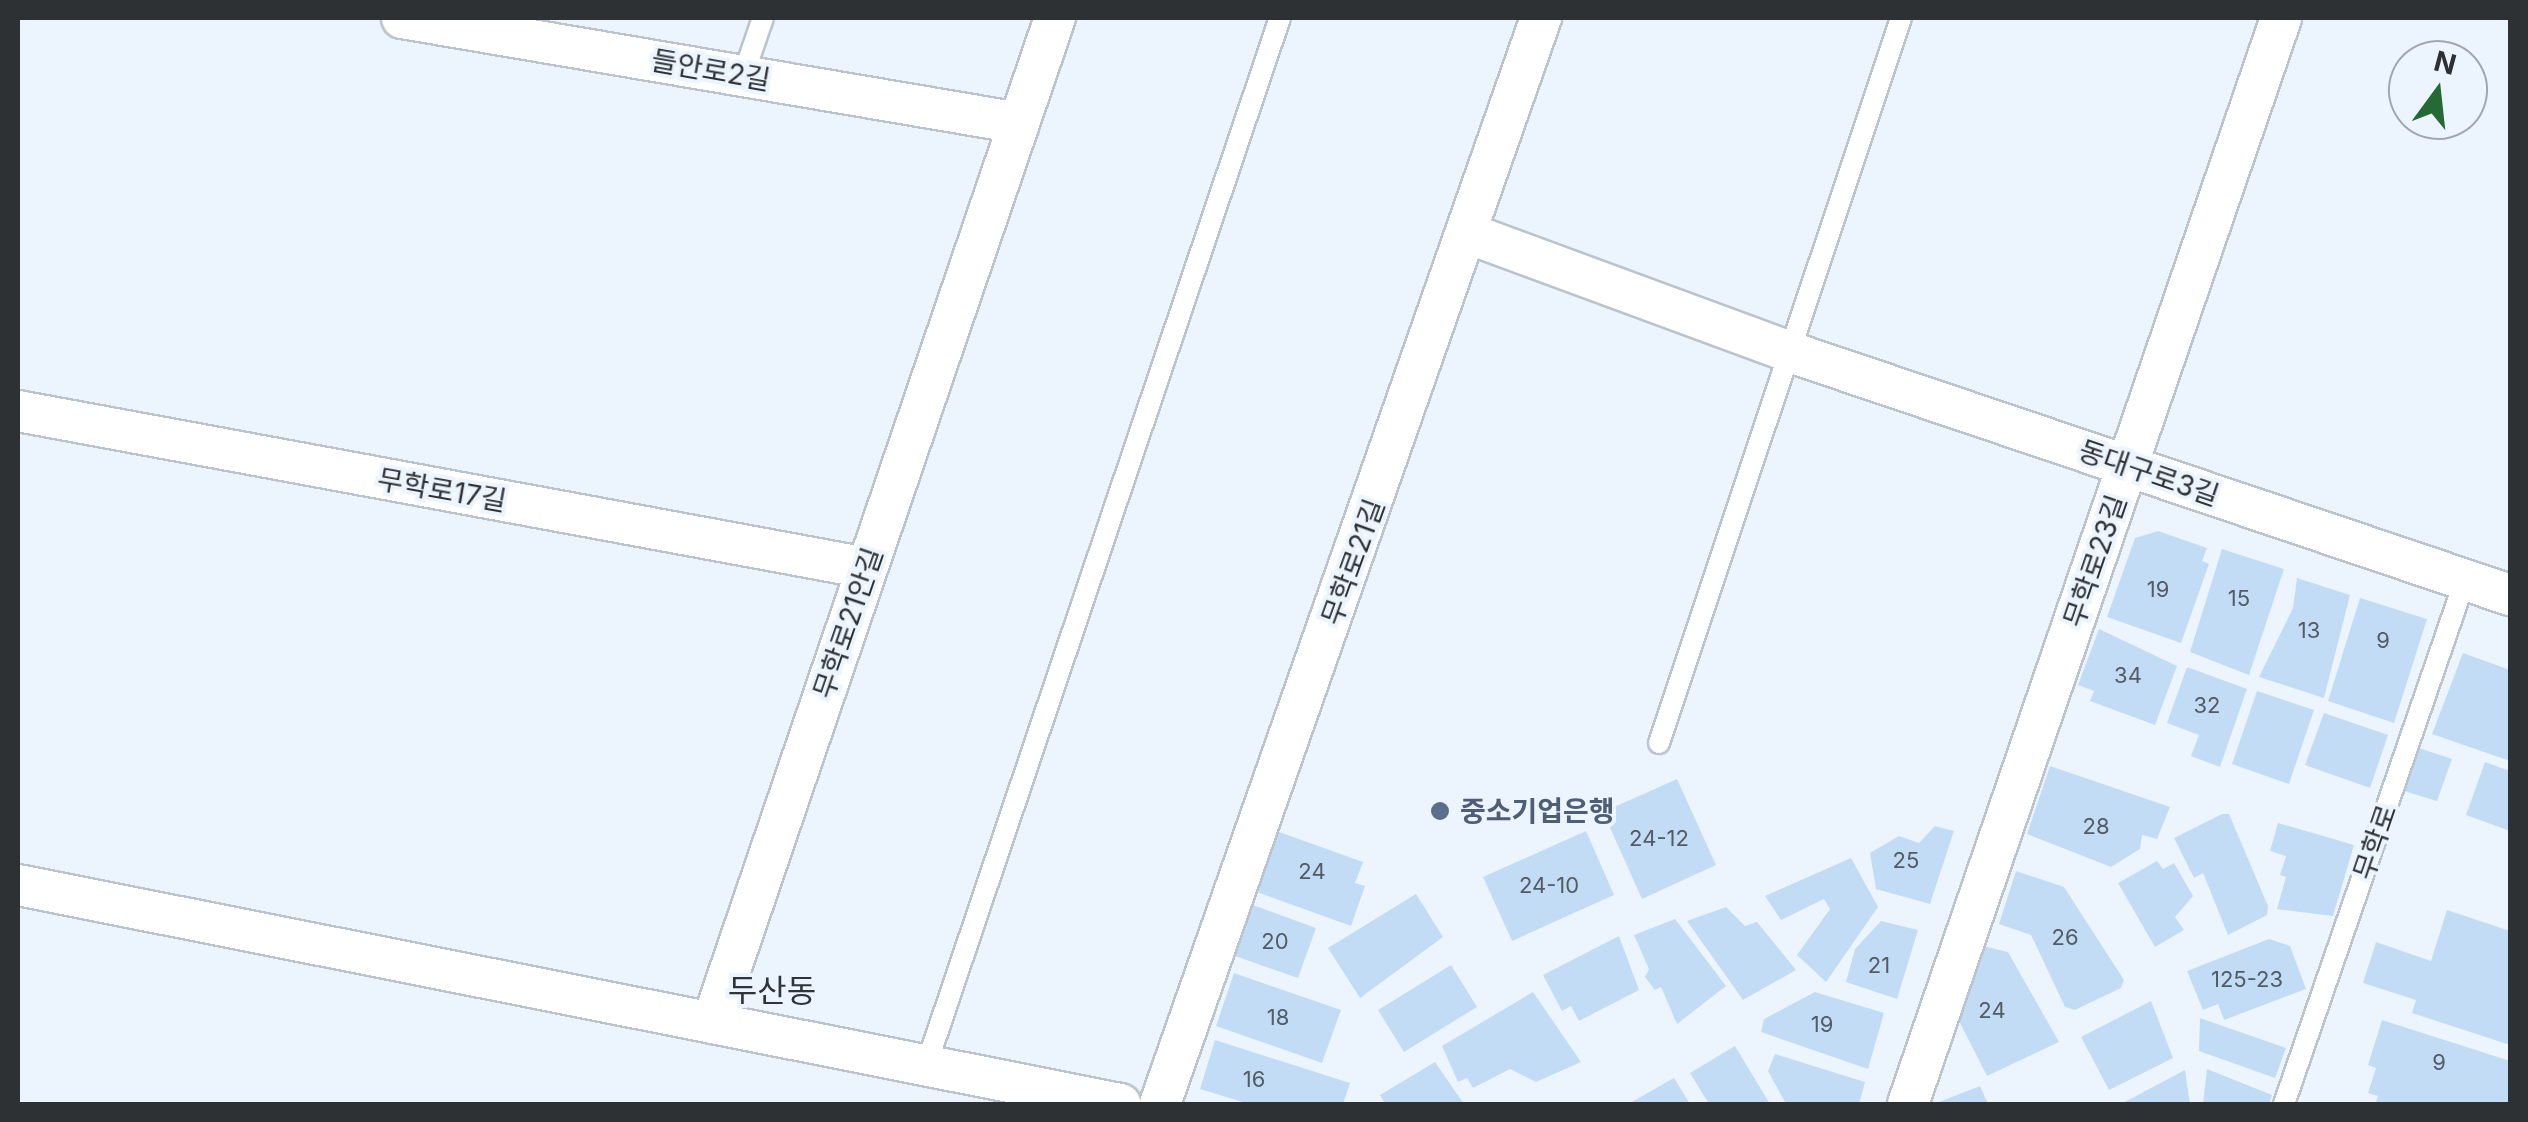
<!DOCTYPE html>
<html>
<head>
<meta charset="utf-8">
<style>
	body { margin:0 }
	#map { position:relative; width:2528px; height:1122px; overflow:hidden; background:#ecf5fe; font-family:Inter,"Noto Sans KR",sans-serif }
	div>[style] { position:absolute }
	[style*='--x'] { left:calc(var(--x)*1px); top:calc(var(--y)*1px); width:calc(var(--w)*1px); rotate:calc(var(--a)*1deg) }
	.building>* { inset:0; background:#c2dcf6 }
	.roads { filter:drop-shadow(2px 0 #bbc3cc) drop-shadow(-2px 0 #bbc3cc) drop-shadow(0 2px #bbc3cc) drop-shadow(0 -2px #bbc3cc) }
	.service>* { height:20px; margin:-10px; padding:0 10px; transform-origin:10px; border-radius:10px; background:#fff }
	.minor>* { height:40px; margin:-20px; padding:0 20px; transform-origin:20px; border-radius:20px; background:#fff }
	.dots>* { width:28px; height:28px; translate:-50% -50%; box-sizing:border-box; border:5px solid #ecf5fe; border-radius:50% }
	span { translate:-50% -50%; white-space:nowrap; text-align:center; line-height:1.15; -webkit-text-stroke:8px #ecf5fe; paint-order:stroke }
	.number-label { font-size:22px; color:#535c64 }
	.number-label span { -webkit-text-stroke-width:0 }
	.street-label { font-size:28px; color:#2e3134 }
	.service-label { font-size:28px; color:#4e5e75; font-weight:700 }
	.left { translate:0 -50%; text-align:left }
	.quarter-label { font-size:32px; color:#2e343b }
	.frame { position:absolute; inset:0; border:20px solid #2e3134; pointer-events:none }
	.north { position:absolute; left:2388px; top:40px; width:100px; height:100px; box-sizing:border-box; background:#ecf5fe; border:2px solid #a0a7ad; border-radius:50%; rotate:15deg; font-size:28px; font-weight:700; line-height:40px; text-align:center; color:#2e3134 }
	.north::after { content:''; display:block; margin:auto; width:35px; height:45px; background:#256a35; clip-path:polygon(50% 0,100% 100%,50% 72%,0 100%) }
</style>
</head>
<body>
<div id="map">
	<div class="building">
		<div style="clip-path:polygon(2158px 531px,2207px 548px,2202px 561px,2209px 564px,2181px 643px,2107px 617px,2135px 538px)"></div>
		<div style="clip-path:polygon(2222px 549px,2284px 569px,2249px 675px,2190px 652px)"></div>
		<div style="clip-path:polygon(2297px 578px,2350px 595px,2324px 698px,2259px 677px,2293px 608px)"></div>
		<div style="clip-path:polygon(2360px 598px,2427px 619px,2394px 723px,2328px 701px)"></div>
		<div style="clip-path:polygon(2099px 629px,2177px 666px,2155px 725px,2090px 701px,2094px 691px,2078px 685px)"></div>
		<div style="clip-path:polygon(2463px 653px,2510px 670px,2510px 761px,2432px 734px)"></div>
		<div style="clip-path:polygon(2187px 667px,2247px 689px,2220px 767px,2191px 756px,2199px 735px,2167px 723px)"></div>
		<div style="clip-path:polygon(2257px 691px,2314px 710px,2289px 784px,2232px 764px)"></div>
		<div style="clip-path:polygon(2324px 713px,2388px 735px,2370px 788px,2305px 765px)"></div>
		<div style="clip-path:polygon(2419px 748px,2452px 759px,2437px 801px,2404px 791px)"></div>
		<div style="clip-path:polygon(2485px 762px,2510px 771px,2510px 831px,2466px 815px)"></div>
		<div style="clip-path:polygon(2050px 766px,2170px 807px,2157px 839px,2142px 835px,2140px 849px,2111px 867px,2027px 834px)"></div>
		<div style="clip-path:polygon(1677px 779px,1716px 865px,1642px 899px,1603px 812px)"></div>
		<div style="clip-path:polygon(2222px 814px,2229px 814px,2268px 906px,2267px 915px,2228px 935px,2203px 873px,2194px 878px,2174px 838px)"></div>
		<div style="clip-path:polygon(2278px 823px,2354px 845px,2333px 916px,2277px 909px,2286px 877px,2280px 875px,2286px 856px,2270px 851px)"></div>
		<div style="clip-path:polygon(1935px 826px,1954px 831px,1930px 904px,1876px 889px,1870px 853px,1899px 836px,1919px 843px)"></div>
		<div style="clip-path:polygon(1586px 831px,1614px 895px,1512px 941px,1483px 877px)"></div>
		<div style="clip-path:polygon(1279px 832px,1363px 862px,1355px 883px,1365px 886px,1351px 926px,1257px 892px)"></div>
		<div style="clip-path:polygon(1851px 858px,1878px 907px,1826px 982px,1797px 955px,1830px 909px,1824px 899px,1781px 920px,1765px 896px)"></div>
		<div style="clip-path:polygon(2157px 861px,2163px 869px,2174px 863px,2193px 896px,2175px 917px,2184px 930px,2155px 947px,2118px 883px)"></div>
		<div style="clip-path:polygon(2016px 871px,2064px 887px,2124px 980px,2121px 988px,2075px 1010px,2065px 1007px,2031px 935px,1999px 924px)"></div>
		<div style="clip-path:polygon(1416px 894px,1443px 937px,1360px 998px,1328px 948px)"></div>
		<div style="clip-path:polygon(1253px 905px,1316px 928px,1298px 978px,1235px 956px)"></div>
		<div style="clip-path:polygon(1726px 907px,1745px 926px,1757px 922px,1796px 970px,1743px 1000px,1687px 921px)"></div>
		<div style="clip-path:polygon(2447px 910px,2510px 931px,2510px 1045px,2412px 1013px,2416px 1000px,2363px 983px,2376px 942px,2431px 961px)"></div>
		<div style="clip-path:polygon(1675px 919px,1726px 986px,1677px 1024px,1661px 987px,1655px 990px,1645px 977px,1649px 969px,1634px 935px)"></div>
		<div style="clip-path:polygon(1881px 921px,1918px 930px,1897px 999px,1846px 982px,1855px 949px)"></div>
		<div style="clip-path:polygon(1619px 936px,1639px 990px,1579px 1021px,1571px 1006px,1562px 1011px,1543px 975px)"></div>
		<div style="clip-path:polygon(2269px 939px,2290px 946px,2306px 989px,2224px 1020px,2218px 1004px,2203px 1010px,2187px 971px)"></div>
		<div style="clip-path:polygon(1983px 946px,2008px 952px,2059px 1042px,1987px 1076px,1959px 1021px)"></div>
		<div style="clip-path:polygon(1451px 965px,1477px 1007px,1404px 1052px,1378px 1010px)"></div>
		<div style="clip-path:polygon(1234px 973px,1341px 1010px,1322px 1063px,1216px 1026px)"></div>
		<div style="clip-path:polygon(1533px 992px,1581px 1062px,1536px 1082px,1510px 1069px,1473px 1088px,1467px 1078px,1458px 1082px,1442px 1046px)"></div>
		<div style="clip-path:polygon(1815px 992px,1884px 1013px,1868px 1069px,1761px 1032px,1764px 1019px)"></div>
		<div style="clip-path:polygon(2151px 1001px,2173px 1058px,2109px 1090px,2081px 1037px)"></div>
		<div style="clip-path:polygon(2200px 1018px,2286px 1048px,2275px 1078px,2199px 1051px)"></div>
		<div style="clip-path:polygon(2382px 1020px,2510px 1061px,2510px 1104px,2375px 1104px,2378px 1096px,2368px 1093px,2376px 1068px,2368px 1065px)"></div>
		<div style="clip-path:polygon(1215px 1040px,1350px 1083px,1343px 1104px,1249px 1104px,1200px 1089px)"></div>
		<div style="clip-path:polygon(1735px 1046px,1770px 1104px,1709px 1104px,1690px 1073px)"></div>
		<div style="clip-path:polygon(1775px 1054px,1865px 1082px,1859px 1104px,1786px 1104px,1768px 1071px)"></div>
		<div style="clip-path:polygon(1435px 1062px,1464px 1104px,1385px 1104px,1380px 1095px)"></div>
		<div style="clip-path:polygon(2207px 1069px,2272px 1095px,2269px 1104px,2203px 1104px)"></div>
		<div style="clip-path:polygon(2185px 1070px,2190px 1104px,2121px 1104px)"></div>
		<div style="clip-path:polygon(1674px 1078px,1690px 1104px,1628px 1104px)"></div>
		<div style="clip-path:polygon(1980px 1086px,1988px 1104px,1934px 1104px)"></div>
	</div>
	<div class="roads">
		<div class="service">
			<div style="--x:743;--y:76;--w:61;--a:-71"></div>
			<div style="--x:1659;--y:743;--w:764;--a:-71.54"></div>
			<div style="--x:926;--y:1066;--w:1106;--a:-71.34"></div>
			<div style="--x:2284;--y:1104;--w:554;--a:-70.94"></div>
		</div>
		<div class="minor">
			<div style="--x:402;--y:18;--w:626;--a:9.66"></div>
			<div style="--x:1467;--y:233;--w:341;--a:20.2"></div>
			<div style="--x:1787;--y:351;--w:763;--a:18.65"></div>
			<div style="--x:18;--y:411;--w:863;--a:10.48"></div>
			<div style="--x:18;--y:885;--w:1124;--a:11.24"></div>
			<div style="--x:712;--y:1023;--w:1062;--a:-71.16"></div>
			<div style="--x:1160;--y:1104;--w:1151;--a:-70.67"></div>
			<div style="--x:1908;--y:1104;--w:1148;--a:-71.04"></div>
		</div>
	</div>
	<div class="dots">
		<div style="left:1440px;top:811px;background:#5c6f8a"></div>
	</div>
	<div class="number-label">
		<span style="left:2158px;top:590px">19</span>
		<span style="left:2239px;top:599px">15</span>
		<span style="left:2309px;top:631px">13</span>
		<span style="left:2383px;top:641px">9</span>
		<span style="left:2128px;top:676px">34</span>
		<span style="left:2207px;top:706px">32</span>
		<span style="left:2096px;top:827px">28</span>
		<span style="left:1659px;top:839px">24-12</span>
		<span style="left:1906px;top:861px">25</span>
		<span style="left:1312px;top:872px">24</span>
		<span style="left:1549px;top:886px">24-10</span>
		<span style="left:2065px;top:938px">26</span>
		<span style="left:1275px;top:942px">20</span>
		<span style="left:1879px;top:966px">21</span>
		<span style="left:2247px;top:980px">125-23</span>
		<span style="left:1992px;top:1011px">24</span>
		<span style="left:1278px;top:1018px">18</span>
		<span style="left:1822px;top:1025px">19</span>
		<span style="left:2439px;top:1063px">9</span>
		<span style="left:1254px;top:1080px">16</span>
	</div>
	<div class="street-label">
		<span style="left:711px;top:70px;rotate:10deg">들안로2길</span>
		<span style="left:2149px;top:473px;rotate:19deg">동대구로3길</span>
		<span style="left:442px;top:490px;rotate:10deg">무학로17길</span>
		<span style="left:2095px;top:561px;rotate:-71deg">무학로23길</span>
		<span style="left:1353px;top:562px;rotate:-70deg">무학로21길</span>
		<span style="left:848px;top:623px;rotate:-71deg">무학로21안길</span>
		<span style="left:2375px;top:842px;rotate:-71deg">무학로</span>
	</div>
	<div class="service-label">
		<span class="left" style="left:1460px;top:811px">중소기업은행</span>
	</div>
	<div class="quarter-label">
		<span style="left:772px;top:991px">두산동</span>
	</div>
	<div class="frame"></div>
	<div class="north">N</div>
</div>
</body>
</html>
